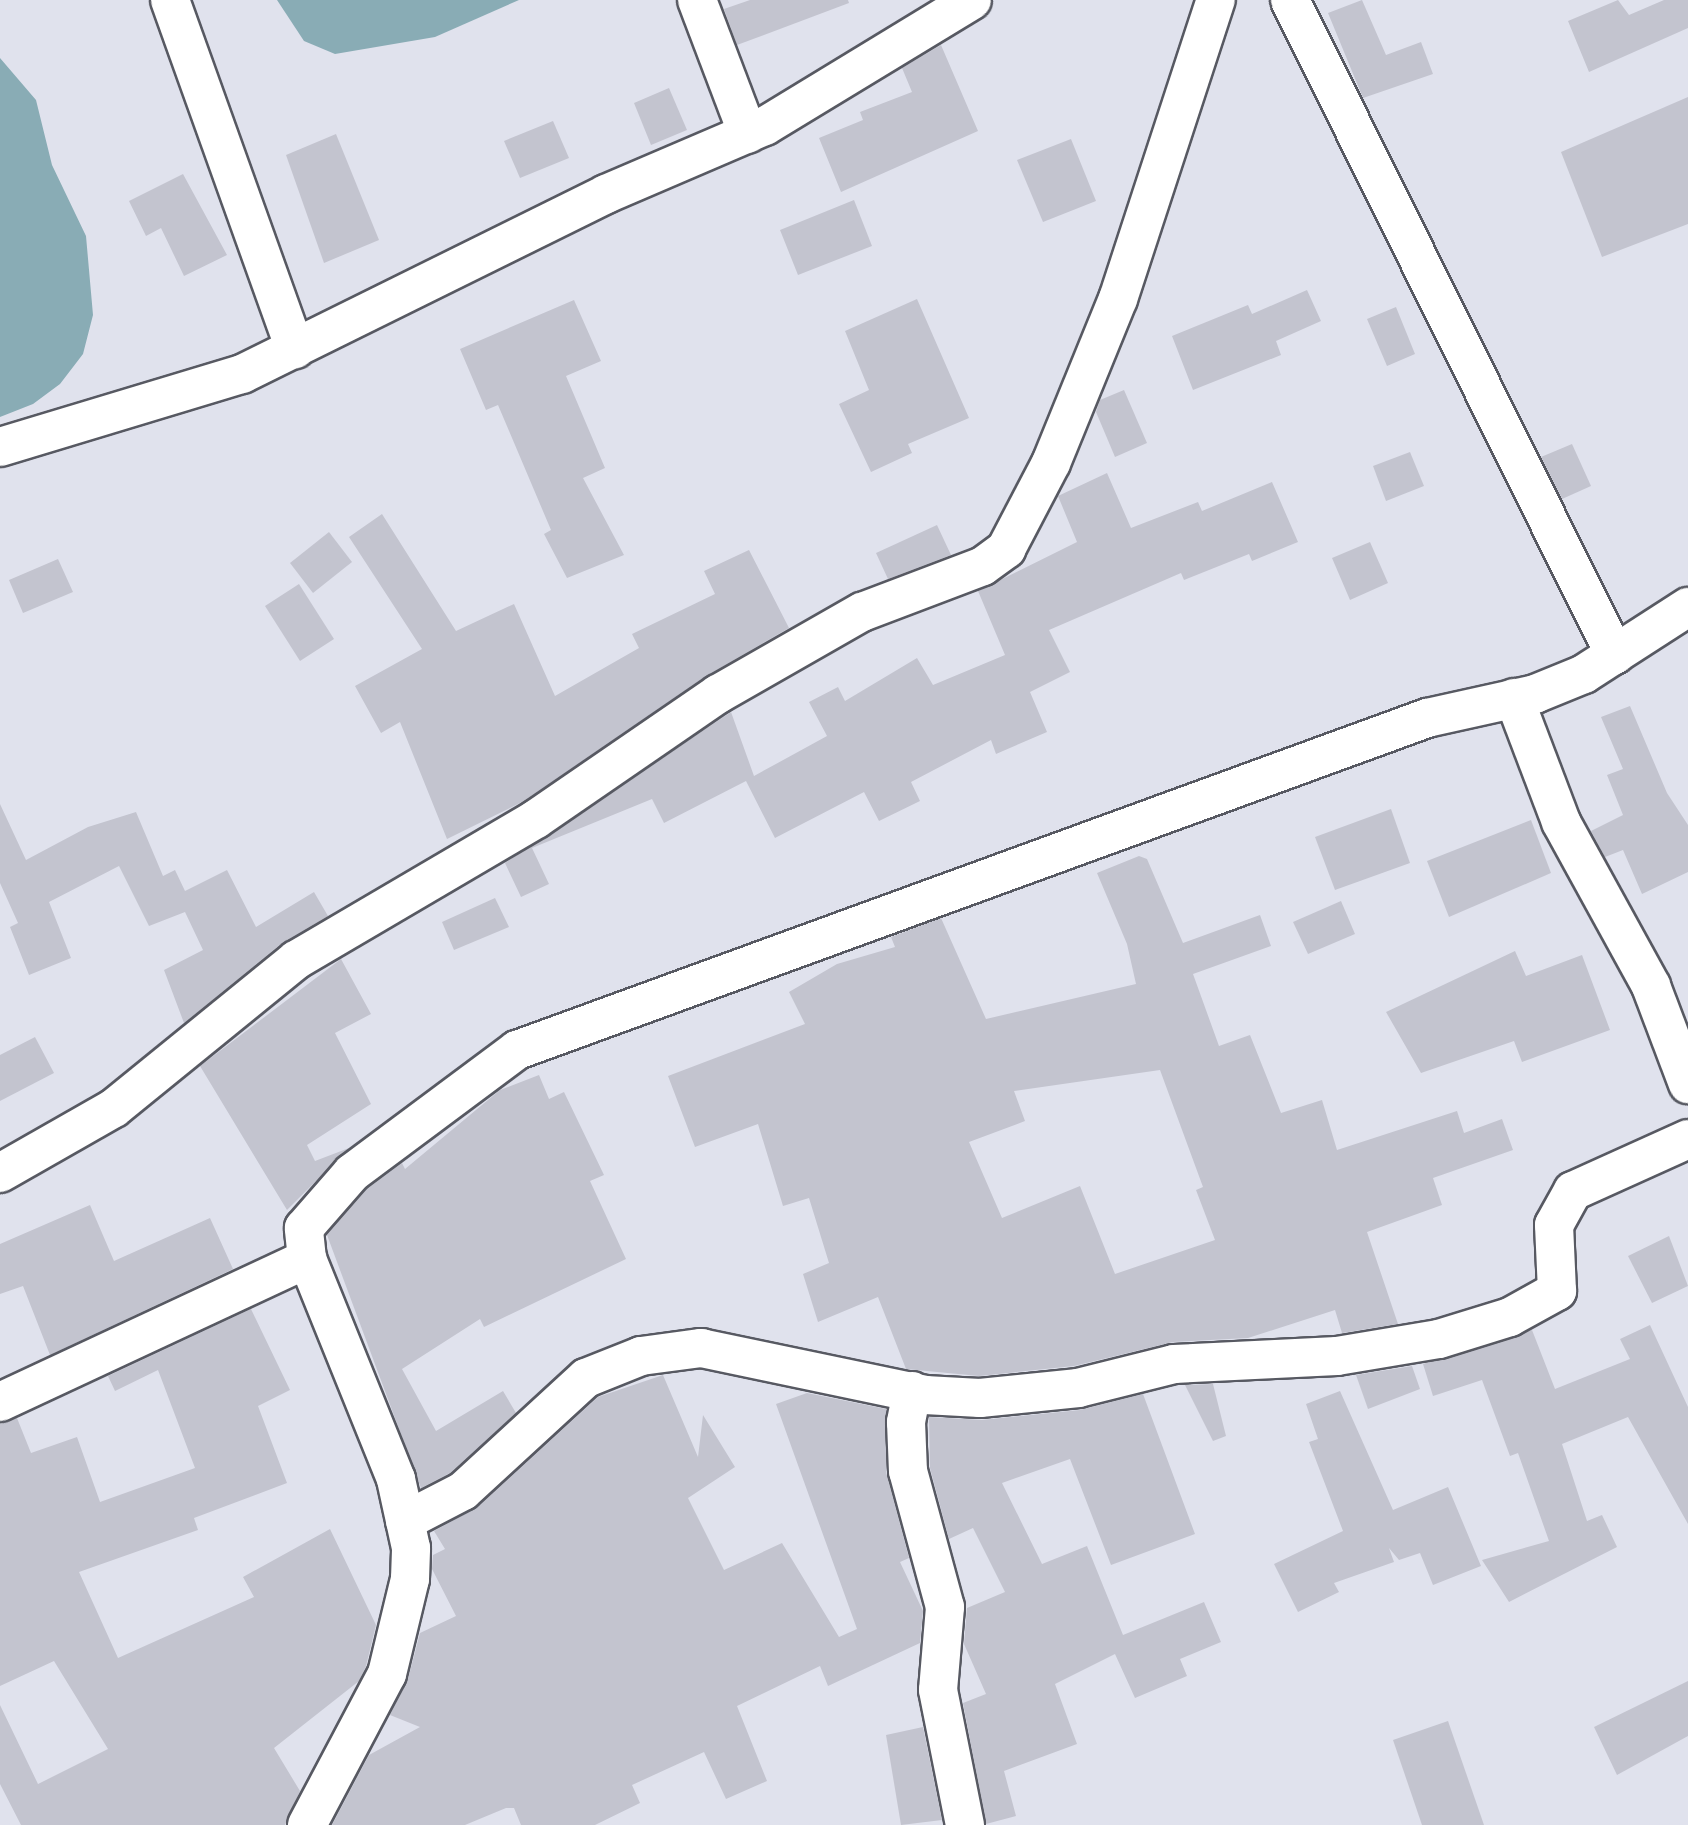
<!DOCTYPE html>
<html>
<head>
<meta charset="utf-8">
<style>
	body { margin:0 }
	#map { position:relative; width:1688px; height:1825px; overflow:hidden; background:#e0e2ed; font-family:Literata,serif }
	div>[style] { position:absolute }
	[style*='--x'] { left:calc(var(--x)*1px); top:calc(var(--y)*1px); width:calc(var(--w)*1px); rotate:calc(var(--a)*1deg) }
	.water>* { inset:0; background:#89acb5 }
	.building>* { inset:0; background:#c3c4cf }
	.roads { filter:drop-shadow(2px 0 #575962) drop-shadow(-2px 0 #575962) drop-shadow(0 2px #575962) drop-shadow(0 -2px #575962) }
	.minor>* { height:38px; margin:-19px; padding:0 19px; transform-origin:19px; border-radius:19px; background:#fff }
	span { translate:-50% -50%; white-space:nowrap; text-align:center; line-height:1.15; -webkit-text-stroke:7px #e0e2ed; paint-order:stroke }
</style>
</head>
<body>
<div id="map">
	<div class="water">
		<div style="clip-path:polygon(277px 0,519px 0,435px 37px,335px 54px,304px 41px)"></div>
		<div style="clip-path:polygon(0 58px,36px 100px,52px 165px,86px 236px,93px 315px,83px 354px,60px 384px,33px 404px,0 417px)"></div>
	</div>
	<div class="building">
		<div style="clip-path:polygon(750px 0,848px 0,849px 3px,737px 45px,724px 9px)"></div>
		<div style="clip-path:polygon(1362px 0,1386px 55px,1421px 42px,1433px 74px,1363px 98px,1328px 13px)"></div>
		<div style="clip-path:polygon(1618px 0,1629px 15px,1664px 0,1688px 0,1688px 28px,1589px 72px,1568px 21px)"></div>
		<div style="clip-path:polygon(941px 45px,978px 131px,841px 192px,819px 138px,863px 120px,860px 112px,912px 92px,902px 68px)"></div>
		<div style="clip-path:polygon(669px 88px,687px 130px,651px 145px,634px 103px)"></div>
		<div style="clip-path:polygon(1688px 97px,1688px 224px,1602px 257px,1561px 152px)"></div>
		<div style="clip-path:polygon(553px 121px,569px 158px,520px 178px,504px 141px)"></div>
		<div style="clip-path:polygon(336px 134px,379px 240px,324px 263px,286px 155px)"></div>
		<div style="clip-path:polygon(1071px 139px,1096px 201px,1043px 222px,1017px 160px)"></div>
		<div style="clip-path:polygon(183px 174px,227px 255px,184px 276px,161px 228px,146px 236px,129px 201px)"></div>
		<div style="clip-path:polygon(854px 200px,872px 246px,798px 275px,780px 230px)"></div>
		<div style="clip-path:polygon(1307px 290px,1321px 321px,1276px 341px,1281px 355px,1193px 390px,1172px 336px,1248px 305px,1252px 314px)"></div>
		<div style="clip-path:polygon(917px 299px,969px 418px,908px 444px,912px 453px,871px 472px,839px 404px,869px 390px,845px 331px)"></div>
		<div style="clip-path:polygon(574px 300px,601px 361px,566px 376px,605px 468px,583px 478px,624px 555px,567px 578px,544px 534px,551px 530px,498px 405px,486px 410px,460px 349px)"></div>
		<div style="clip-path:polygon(1396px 307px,1415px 354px,1387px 366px,1367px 319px)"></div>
		<div style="clip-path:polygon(1124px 390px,1147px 443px,1115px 457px,1096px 412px,1100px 400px)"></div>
		<div style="clip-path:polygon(1572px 444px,1591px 486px,1562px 499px,1541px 457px)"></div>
		<div style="clip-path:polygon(1410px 452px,1424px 486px,1386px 501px,1373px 466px)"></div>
		<div style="clip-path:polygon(1107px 473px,1131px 528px,1198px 502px,1202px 511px,1272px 482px,1298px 542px,1252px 561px,1249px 554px,1184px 580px,1181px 573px,1049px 630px,1070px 672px,1030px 692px,1047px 732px,996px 754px,991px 740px,911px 782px,920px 801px,879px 821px,864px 792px,775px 838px,746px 781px,664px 823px,652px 799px,532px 848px,549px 884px,521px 897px,505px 863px,731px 712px,754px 776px,827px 736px,809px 702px,838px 687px,845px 701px,917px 658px,933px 685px,1005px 655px,978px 591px,1077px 542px,1058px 496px)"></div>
		<div style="clip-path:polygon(382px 514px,456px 631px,514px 604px,555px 696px,639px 648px,632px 634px,715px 594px,704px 571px,749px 550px,789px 628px,706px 676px,524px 801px,447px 839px,400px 722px,381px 733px,355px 686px,422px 649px,349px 537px)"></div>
		<div style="clip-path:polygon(937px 525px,951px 555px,888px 579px,876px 553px)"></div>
		<div style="clip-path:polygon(329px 532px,352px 562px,313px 593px,290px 563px)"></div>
		<div style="clip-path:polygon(1370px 542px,1388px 583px,1350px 600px,1332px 558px)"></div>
		<div style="clip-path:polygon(58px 559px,73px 592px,23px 613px,9px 580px)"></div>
		<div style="clip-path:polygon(299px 584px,334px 639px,300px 661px,265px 606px)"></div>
		<div style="clip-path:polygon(1630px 706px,1667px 793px,1688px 825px,1688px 872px,1642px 894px,1623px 850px,1605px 857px,1591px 831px,1623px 815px,1607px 775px,1623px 769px,1601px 717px)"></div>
		<div style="clip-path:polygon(0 804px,26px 860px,88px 827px,136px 812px,163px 876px,175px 870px,185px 891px,227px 870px,256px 927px,314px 892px,328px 916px,282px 943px,184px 1023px,164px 970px,203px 950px,185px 912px,149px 926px,119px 866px,49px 902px,71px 958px,29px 975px,10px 927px,18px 923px,0 883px)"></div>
		<div style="clip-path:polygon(1391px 809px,1410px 863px,1335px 890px,1315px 837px)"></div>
		<div style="clip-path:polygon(1531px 820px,1551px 873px,1449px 917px,1427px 861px)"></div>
		<div style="clip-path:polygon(evenodd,1139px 856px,1147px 859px,1183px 943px,1260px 915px,1271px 946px,1193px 974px,1219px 1046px,1250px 1035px,1281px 1113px,1322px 1100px,1337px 1150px,1457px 1111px,1464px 1133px,1502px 1119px,1513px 1150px,1433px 1178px,1442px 1205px,1367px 1232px,1398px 1324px,1342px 1333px,1335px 1310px,1248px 1338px,1173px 1342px,1074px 1366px,979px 1376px,906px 1369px,878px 1297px,818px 1322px,803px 1274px,829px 1263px,809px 1198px,783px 1206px,758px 1124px,695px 1147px,668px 1076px,805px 1024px,789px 992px,837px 964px,895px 947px,891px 937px,941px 918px,986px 1019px,1136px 984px,1127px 944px,1097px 873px,1139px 856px,1160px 1070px,1203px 1187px,1196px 1190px,1215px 1240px,1115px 1274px,1080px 1186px,1002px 1218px,969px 1142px,1025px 1121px,1014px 1091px,1160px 1070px)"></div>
		<div style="clip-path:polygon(495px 898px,509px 927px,454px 950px,442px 922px)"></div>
		<div style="clip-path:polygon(1341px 901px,1355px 934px,1308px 954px,1293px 922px)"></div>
		<div style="clip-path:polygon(1515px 951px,1526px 976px,1582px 955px,1610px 1030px,1522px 1062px,1514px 1041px,1421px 1073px,1386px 1012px)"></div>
		<div style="clip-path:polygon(341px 959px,371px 1014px,335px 1033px,371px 1104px,307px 1145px,315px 1161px,349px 1148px,287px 1210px,200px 1066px)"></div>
		<div style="clip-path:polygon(35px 1037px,54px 1073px,0 1101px,0 1055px)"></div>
		<div style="clip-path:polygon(539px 1075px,549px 1099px,564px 1092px,604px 1175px,590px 1181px,626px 1259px,484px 1327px,480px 1319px,402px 1369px,436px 1431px,503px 1391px,516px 1413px,450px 1473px,421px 1488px,327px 1235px,367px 1189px,402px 1163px,405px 1169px,500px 1090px)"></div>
		<div style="clip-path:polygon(90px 1205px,114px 1261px,210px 1218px,233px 1269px,50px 1355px,23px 1286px,0 1294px,0 1244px)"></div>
		<div style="clip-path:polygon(1669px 1236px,1688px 1286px,1652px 1303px,1628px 1256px)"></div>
		<div style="clip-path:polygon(251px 1309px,290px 1390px,258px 1406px,287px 1483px,194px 1518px,198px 1530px,79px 1572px,118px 1658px,254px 1597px,243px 1577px,330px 1529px,376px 1625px,366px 1666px,359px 1681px,274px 1748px,300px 1791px,285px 1825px,21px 1825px,0 1784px,0 1705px,38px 1784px,108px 1749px,54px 1661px,0 1686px,0 1424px,17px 1418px,31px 1453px,77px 1437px,100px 1502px,195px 1468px,158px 1370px,115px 1391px,108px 1376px)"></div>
		<div style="clip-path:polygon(1650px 1325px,1688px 1407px,1688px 1524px,1628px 1417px,1562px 1444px,1587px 1521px,1602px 1515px,1617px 1547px,1509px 1602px,1482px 1560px,1549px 1541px,1518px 1453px,1510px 1456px,1482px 1380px,1433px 1396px,1423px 1364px,1532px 1330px,1555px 1389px,1630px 1359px,1620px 1339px)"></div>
		<div style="clip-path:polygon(1412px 1366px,1420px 1389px,1368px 1409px,1356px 1375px)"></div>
		<div style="clip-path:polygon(663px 1375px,698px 1457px,703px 1415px,735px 1467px,688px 1498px,724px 1570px,782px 1543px,839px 1637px,857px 1629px,776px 1404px,807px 1393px,886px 1409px,886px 1472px,909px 1558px,900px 1562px,923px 1611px,920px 1643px,828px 1686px,820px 1666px,737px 1706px,767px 1781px,726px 1799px,704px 1752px,632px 1785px,640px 1803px,595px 1825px,521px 1825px,514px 1808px,506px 1808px,465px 1825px,332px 1825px,369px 1755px,420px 1727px,390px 1715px,408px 1679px,420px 1633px,456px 1616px,432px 1569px,433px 1555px,445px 1549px,434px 1531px,478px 1507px,598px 1397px)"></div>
		<div style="clip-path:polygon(1213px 1384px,1226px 1436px,1213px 1441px,1185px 1385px)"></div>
		<div style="clip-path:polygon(1340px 1391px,1393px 1510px,1448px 1487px,1481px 1566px,1433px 1585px,1420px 1553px,1399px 1560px,1389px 1548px,1394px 1562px,1334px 1583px,1339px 1592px,1298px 1612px,1274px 1564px,1343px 1531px,1309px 1442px,1318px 1439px,1306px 1404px)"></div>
		<div style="clip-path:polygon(1143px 1394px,1195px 1534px,1111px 1565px,1070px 1459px,1002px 1483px,1042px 1564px,1087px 1546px,1123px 1635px,1204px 1602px,1221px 1642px,1180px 1659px,1187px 1676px,1135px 1698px,1115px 1654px,1055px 1684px,1077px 1744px,1004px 1771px,1016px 1816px,986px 1824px,963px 1703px,986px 1694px,964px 1644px,967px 1608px,1005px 1592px,973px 1528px,949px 1539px,930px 1468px,929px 1417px,982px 1420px,1080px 1410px)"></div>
		<div style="clip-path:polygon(1688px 1681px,1688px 1736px,1617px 1775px,1594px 1727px)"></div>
		<div style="clip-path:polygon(1448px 1721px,1484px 1825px,1422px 1825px,1393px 1740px)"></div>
		<div style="clip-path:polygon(923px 1727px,942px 1820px,901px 1825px,886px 1735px)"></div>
	</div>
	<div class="roads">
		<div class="minor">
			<div style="--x:170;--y:0;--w:371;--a:70.3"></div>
			<div style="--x:697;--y:0;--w:143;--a:69.2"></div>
			<div style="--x:1290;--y:0;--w:731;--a:63.61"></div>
			<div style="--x:0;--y:447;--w:253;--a:-16.8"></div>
			<div style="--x:242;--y:374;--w:406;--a:-26.3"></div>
			<div style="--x:606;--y:194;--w:173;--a:-23.2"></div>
			<div style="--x:765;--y:126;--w:242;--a:-31.3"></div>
			<div style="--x:1514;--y:698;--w:133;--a:69.2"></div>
			<div style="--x:1561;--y:822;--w:187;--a:61.2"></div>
			<div style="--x:1651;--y:986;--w:105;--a:69.3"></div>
			<div style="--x:0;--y:1173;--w:131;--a:-29.7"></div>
			<div style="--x:114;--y:1108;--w:235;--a:-39.1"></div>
			<div style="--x:296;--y:960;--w:278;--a:-30.4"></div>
			<div style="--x:536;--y:819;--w:221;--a:-34.5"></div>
			<div style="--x:718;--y:694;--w:166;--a:-29.7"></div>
			<div style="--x:862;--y:612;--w:129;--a:-20.8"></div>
			<div style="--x:983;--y:566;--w:29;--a:-36"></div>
			<div style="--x:1006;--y:549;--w:97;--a:-62.4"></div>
			<div style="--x:1051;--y:463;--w:177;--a:-67.8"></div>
			<div style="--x:1118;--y:299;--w:315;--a:-71.9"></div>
			<div style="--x:912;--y:1391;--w:32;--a:101"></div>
			<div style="--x:906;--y:1422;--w:49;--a:87.7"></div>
			<div style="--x:908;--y:1471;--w:141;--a:74.8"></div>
			<div style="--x:945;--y:1607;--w:83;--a:94.8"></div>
			<div style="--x:938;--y:1690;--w:138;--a:78.7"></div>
			<div style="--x:0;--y:1402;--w:339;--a:-25"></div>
			<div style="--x:405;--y:1521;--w:65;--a:-27.3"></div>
			<div style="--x:463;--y:1491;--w:167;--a:-42.6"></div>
			<div style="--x:586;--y:1378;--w:59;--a:-21.8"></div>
			<div style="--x:641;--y:1356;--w:61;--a:-7.6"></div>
			<div style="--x:701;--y:1348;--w:229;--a:11.8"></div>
			<div style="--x:925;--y:1395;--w:55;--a:3.1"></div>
			<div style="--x:980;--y:1398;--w:99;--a:-5.8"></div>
			<div style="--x:1078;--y:1388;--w:99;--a:-14"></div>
			<div style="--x:1174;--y:1364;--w:163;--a:-2.8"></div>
			<div style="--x:1337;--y:1356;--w:103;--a:-9.5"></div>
			<div style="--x:1439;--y:1339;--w:74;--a:-17.2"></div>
			<div style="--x:1510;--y:1317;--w:54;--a:-29"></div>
			<div style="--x:1557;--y:1291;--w:66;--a:-92.6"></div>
			<div style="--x:1554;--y:1225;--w:39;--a:-61"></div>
			<div style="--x:1573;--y:1191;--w:126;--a:-24.3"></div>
			<div style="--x:307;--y:1825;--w:171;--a:-62.1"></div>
			<div style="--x:387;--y:1674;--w:98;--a:-76.4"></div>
			<div style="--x:410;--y:1579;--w:31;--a:-88"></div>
			<div style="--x:411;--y:1548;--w:71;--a:-102.3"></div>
			<div style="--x:396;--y:1479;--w:237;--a:-112"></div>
			<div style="--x:307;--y:1259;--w:31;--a:-96"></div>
			<div style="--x:304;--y:1228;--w:73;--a:-48.9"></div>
			<div style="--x:352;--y:1173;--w:206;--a:-36.7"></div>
			<div style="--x:517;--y:1050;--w:969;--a:-20.04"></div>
			<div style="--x:1427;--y:718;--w:111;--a:-12.5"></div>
			<div style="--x:1535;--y:694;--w:53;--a:-22.2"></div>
			<div style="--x:1584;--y:674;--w:124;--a:-32.8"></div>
		</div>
	</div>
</div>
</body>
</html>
